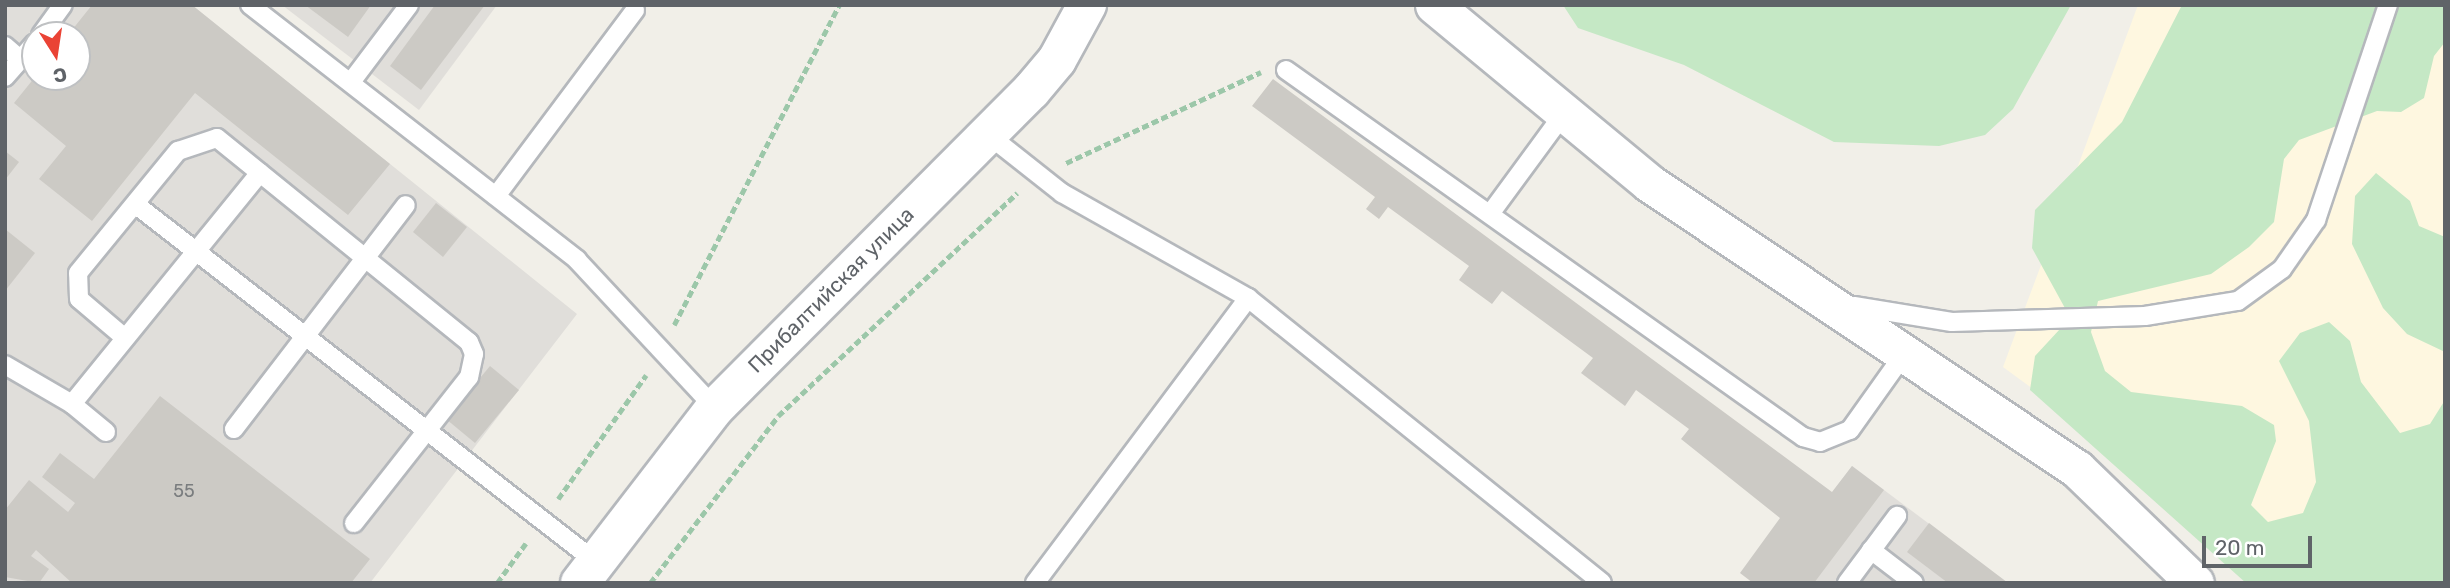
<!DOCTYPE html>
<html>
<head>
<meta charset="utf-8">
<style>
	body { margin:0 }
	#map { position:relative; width:2450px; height:588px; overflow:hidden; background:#f1efe8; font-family:Rubik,sans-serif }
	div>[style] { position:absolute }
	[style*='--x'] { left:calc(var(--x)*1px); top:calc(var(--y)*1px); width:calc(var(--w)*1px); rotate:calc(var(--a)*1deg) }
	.commercial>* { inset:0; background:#fef7e0 }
	.industrial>* { inset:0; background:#e0deda }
	.green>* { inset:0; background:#c5e8c5 }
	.building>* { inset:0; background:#cccac5 }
	.path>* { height:4.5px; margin-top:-2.25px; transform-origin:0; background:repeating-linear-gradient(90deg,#9cc7a9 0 7px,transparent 0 10.5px) }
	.roads { filter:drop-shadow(2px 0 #b5b8bc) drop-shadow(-2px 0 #b5b8bc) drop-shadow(0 2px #b5b8bc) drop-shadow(0 -2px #b5b8bc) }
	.lane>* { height:18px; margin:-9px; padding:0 9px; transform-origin:9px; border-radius:9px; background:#fff }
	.street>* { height:37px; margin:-18.5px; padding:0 18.5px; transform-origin:18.5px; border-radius:18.5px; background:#fff }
	.secondary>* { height:38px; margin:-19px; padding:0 19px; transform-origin:19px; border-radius:19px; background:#fff }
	span { translate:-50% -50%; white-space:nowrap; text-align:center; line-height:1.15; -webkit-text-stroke:5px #fff; paint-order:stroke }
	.number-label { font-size:18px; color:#7a7d7f }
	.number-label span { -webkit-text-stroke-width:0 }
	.street-label { font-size:21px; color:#5f6368 }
	.frame { position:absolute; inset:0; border:7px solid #5f6368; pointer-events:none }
	.north { position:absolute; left:21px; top:21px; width:70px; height:70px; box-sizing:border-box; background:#fff; border:2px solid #bfc1c3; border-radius:50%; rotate:168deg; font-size:19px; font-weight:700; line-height:28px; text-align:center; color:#5f6368 }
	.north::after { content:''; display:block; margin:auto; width:24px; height:32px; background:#ea4335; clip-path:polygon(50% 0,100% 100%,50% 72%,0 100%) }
	.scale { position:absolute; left:2202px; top:536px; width:110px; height:32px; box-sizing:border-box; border:4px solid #5f6368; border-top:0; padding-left:9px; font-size:21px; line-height:24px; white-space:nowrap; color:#5f6368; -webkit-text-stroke:5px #fff; paint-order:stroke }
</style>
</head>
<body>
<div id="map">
	<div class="commercial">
		<div style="clip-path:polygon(2138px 5px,2445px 5px,2445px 583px,2296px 583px,2003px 367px)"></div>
	</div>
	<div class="industrial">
		<div style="clip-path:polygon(evenodd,5px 5px,192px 5px,577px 314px,370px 583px,5px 583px,5px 5px,35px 35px,77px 35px,77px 77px,35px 77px,35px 35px)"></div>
		<div style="clip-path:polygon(282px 5px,497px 5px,419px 110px)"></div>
		<div style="clip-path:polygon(1852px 466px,2008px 583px,1765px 583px)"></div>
	</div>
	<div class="green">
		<div style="clip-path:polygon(1563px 5px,2071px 5px,2013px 109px,1985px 135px,1939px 146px,1834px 142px,1684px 65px,1578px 28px)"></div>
		<div style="clip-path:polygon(2182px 5px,2445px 5px,2445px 42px,2434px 56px,2424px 98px,2401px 112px,2377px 111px,2299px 140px,2284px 159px,2274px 222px,2249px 247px,2211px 274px,2098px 301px,2091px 332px,2105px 371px,2131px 392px,2242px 406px,2274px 425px,2276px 441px,2251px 505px,2268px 522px,2303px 513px,2316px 482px,2309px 421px,2279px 361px,2300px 333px,2329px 322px,2350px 341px,2361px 382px,2400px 433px,2430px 424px,2445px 400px,2445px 583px,2246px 583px,2030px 390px,2035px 356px,2060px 329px,2066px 310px,2032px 248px,2035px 210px,2122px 122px)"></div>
		<div style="clip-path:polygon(2376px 173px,2410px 201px,2419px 226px,2445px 237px,2445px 352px,2407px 334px,2383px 308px,2352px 244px,2355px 196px)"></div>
	</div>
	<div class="building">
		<div style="clip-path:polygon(92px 5px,192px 5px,390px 164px,348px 215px,195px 93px,92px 221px,39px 179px,66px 146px,14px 103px,35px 77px,77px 77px,77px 35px,68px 35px)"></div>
		<div style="clip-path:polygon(305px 5px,371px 5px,348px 37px)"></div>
		<div style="clip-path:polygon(435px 5px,485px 5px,421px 90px,390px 66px)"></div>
		<div style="clip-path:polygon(1273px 79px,1832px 492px,1852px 466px,1884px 490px,1814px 583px,1753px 583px,1740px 573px,1780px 518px,1681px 439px,1689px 429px,1636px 390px,1625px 406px,1581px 373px,1593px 358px,1502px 291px,1492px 304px,1459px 280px,1469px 266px,1388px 207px,1379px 219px,1366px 209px,1375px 197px,1252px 106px)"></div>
		<div style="clip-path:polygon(5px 151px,19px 162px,5px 180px)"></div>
		<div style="clip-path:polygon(436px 203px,467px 227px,443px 257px,413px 232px)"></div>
		<div style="clip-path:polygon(5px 229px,35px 253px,5px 291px)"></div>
		<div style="clip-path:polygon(490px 366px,519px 390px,475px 443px,446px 419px)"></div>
		<div style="clip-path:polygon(160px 396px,370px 559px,351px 583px,72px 583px,36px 550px,31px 556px,49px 569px,39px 583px,5px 577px,5px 510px,29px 480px,68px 512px,75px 503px,42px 477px,60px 453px,94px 479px)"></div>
		<div style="clip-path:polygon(1929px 523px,2008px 583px,1948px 583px,1907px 552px)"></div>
	</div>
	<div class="path">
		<div style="--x:1066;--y:163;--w:215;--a:-25"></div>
		<div style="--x:674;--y:325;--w:360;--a:-62.7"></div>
		<div style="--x:558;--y:499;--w:152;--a:-54.6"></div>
		<div style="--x:497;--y:583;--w:49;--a:-54.1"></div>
		<div style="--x:650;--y:583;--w:210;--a:-52.5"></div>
		<div style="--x:778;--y:416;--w:327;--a:-43"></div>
	</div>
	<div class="roads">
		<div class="lane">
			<div style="--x:250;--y:5;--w:415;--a:37.9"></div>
			<div style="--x:577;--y:260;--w:202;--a:47"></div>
			<div style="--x:41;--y:35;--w:37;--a:-54"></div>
			<div style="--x:5;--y:46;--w:21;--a:41"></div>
			<div style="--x:1286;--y:70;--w:634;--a:35.37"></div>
			<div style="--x:1803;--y:437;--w:18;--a:16"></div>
			<div style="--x:1820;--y:442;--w:32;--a:-22"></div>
			<div style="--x:1850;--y:430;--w:93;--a:-54.6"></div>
			<div style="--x:5;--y:77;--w:45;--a:-48.6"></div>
			<div style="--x:351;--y:82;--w:96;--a:-53"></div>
			<div style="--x:986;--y:133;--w:97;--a:38.3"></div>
			<div style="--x:1062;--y:193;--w:214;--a:29.4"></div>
			<div style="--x:1248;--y:298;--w:454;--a:38.8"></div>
			<div style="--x:496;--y:196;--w:232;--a:-53.2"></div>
			<div style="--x:135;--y:204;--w:584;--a:37.83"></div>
			<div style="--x:1490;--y:214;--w:122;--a:-53.7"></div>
			<div style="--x:1854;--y:306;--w:99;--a:9.3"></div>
			<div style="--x:1952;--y:322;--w:193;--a:-1.8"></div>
			<div style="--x:2145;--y:316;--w:94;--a:-9.2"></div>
			<div style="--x:2238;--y:301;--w:54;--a:-36"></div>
			<div style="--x:2282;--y:269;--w:60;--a:-55.2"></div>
			<div style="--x:2316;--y:220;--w:227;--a:-71.5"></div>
			<div style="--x:125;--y:338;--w:60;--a:-139.7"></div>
			<div style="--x:79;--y:299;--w:26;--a:-92"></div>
			<div style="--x:78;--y:273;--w:158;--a:-50.7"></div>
			<div style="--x:178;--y:151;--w:41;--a:-18.4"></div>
			<div style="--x:217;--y:138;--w:324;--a:39"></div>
			<div style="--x:469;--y:342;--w:13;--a:67"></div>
			<div style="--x:474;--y:354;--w:24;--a:102"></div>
			<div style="--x:469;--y:377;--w:186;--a:128.2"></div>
			<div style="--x:5;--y:365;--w:78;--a:30.2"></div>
			<div style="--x:72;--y:404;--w:298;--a:-50.9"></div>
			<div style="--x:72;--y:404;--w:44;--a:39.5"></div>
			<div style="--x:234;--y:429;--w:282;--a:-52.5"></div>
			<div style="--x:1871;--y:550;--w:54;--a:37.5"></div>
			<div style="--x:1035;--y:583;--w:356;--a:-53.2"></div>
			<div style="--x:1847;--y:583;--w:84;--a:-53.3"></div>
		</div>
		<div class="street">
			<div style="--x:1434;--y:5;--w:279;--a:39.6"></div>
			<div style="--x:1649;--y:183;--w:515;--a:33.75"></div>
			<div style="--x:2077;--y:469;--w:164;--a:44"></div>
		</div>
		<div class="secondary">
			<div style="--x:580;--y:583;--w:221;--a:-52.4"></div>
			<div style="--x:715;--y:408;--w:448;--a:-45.1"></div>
			<div style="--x:1031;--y:91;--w:40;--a:-50"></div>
			<div style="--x:1057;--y:60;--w:63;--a:-61.4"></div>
		</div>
	</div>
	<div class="number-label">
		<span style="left:184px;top:491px">55</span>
	</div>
	<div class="street-label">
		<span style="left:831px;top:290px;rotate:-45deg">Прибалтийская улица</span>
	</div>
	<div class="frame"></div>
	<div class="north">С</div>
	<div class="scale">20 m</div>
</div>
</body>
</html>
